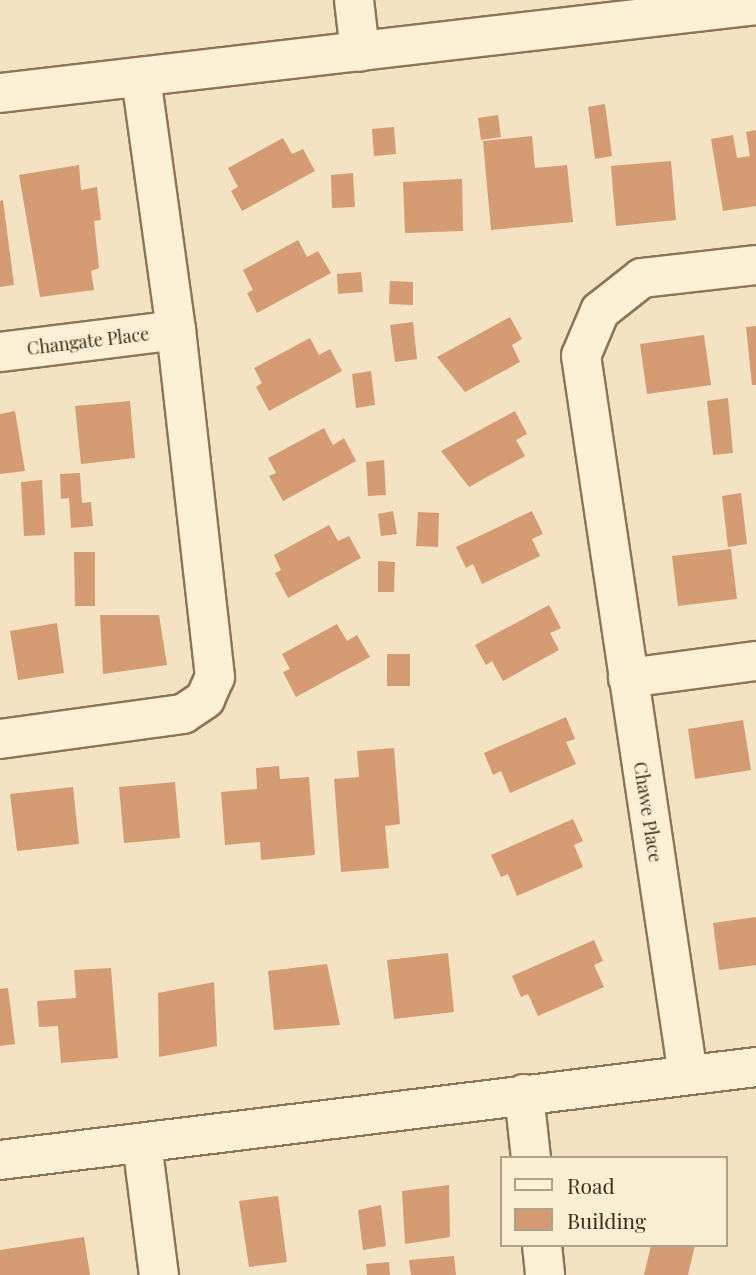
<!DOCTYPE html>
<html>
<head>
<meta charset="utf-8">
<style>
	body { margin:0 }
	#map { position:relative; width:756px; height:1275px; overflow:hidden; background:#f3e3c2; font-family:"Playfair Display",serif }
	div>[style] { position:absolute }
	[style*='--x'] { left:calc(var(--x)*1px); top:calc(var(--y)*1px); width:calc(var(--w)*1px); rotate:calc(var(--a)*1deg) }
	.building>* { inset:0; background:#d59b73 }
	.roads { filter:drop-shadow(2px 0 #8f7456) drop-shadow(-2px 0 #8f7456) drop-shadow(0 2px #8f7456) drop-shadow(0 -2px #8f7456) }
	.minor>* { height:38px; margin:-19px; padding:0 19px; transform-origin:19px; border-radius:19px; background:#fcf0d6 }
	span { translate:-50% -50%; white-space:nowrap; text-align:center; line-height:1.15; -webkit-text-stroke:5px #f9edd2; paint-order:stroke }
	.street-label { font-size:18px; color:#3d2c1c }
	.legend { position:absolute; left:500px; top:1156px; width:228px; height:91px; box-sizing:border-box; background:#f9edd2; border:2px solid #aea089; margin:0; padding:9px 12px; list-style:none; font-size:21px; color:#3d2c1c }
	.legend li { display:flex; align-items:center; gap:14px; height:35px }
	.legend b { width:35px; border:2px solid #aea089 }
</style>
</head>
<body>
<div id="map">
	<div class="building">
		<div style="clip-path:polygon(605px 104px,612px 156px,595px 159px,588px 107px)"></div>
		<div style="clip-path:polygon(498px 115px,501px 137px,481px 140px,478px 118px)"></div>
		<div style="clip-path:polygon(394px 127px,396px 154px,374px 156px,372px 129px)"></div>
		<div style="clip-path:polygon(756px 130px,756px 206px,723px 211px,711px 139px,733px 135px,737px 158px,750px 156px,746px 132px)"></div>
		<div style="clip-path:polygon(532px 136px,535px 168px,567px 165px,573px 222px,491px 230px,483px 141px)"></div>
		<div style="clip-path:polygon(283px 138px,292px 154px,303px 149px,315px 171px,242px 211px,231px 191px,238px 187px,228px 168px)"></div>
		<div style="clip-path:polygon(671px 161px,676px 220px,616px 226px,611px 166px)"></div>
		<div style="clip-path:polygon(79px 165px,81px 190px,97px 187px,101px 220px,94px 221px,99px 268px,91px 271px,94px 290px,40px 297px,19px 175px)"></div>
		<div style="clip-path:polygon(353px 173px,355px 207px,332px 208px,331px 175px)"></div>
		<div style="clip-path:polygon(462px 179px,463px 231px,405px 233px,403px 182px)"></div>
		<div style="clip-path:polygon(3px 200px,14px 285px,0 287px,0 201px)"></div>
		<div style="clip-path:polygon(298px 240px,307px 257px,318px 251px,331px 273px,257px 313px,247px 293px,253px 290px,243px 270px)"></div>
		<div style="clip-path:polygon(361px 272px,363px 292px,338px 294px,337px 274px)"></div>
		<div style="clip-path:polygon(390px 281px,413px 282px,413px 305px,389px 304px)"></div>
		<div style="clip-path:polygon(510px 317px,522px 339px,512px 345px,520px 362px,465px 392px,437px 357px)"></div>
		<div style="clip-path:polygon(413px 322px,417px 359px,395px 362px,390px 325px)"></div>
		<div style="clip-path:polygon(756px 326px,756px 385px,752px 385px,746px 327px)"></div>
		<div style="clip-path:polygon(704px 335px,711px 385px,647px 394px,640px 344px)"></div>
		<div style="clip-path:polygon(310px 338px,319px 355px,330px 349px,342px 371px,269px 411px,256px 387px,262px 383px,254px 368px)"></div>
		<div style="clip-path:polygon(371px 371px,375px 405px,356px 408px,352px 374px)"></div>
		<div style="clip-path:polygon(728px 398px,733px 453px,713px 455px,707px 401px)"></div>
		<div style="clip-path:polygon(130px 401px,135px 458px,81px 464px,75px 406px)"></div>
		<div style="clip-path:polygon(15px 411px,25px 471px,0 474px,0 414px)"></div>
		<div style="clip-path:polygon(515px 411px,527px 434px,516px 440px,525px 456px,469px 487px,441px 451px)"></div>
		<div style="clip-path:polygon(324px 428px,333px 445px,344px 438px,356px 461px,283px 501px,269px 476px,276px 473px,268px 458px)"></div>
		<div style="clip-path:polygon(384px 460px,386px 495px,368px 496px,366px 462px)"></div>
		<div style="clip-path:polygon(80px 473px,82px 503px,91px 502px,93px 526px,71px 528px,69px 498px,61px 499px,60px 474px)"></div>
		<div style="clip-path:polygon(42px 480px,45px 535px,24px 536px,21px 482px)"></div>
		<div style="clip-path:polygon(741px 493px,747px 544px,728px 547px,722px 496px)"></div>
		<div style="clip-path:polygon(393px 511px,397px 534px,381px 536px,378px 514px)"></div>
		<div style="clip-path:polygon(532px 511px,543px 534px,532px 539px,540px 556px,482px 584px,473px 564px,466px 568px,456px 547px)"></div>
		<div style="clip-path:polygon(418px 512px,439px 513px,438px 547px,416px 546px)"></div>
		<div style="clip-path:polygon(329px 525px,338px 541px,349px 536px,361px 558px,288px 598px,275px 573px,281px 570px,274px 555px)"></div>
		<div style="clip-path:polygon(731px 549px,737px 599px,678px 606px,672px 556px)"></div>
		<div style="clip-path:polygon(74px 552px,95px 552px,95px 606px,75px 606px)"></div>
		<div style="clip-path:polygon(378px 561px,395px 562px,394px 592px,378px 592px)"></div>
		<div style="clip-path:polygon(549px 605px,561px 628px,550px 633px,559px 650px,503px 681px,492px 661px,486px 665px,475px 645px)"></div>
		<div style="clip-path:polygon(100px 615px,159px 615px,167px 665px,103px 674px)"></div>
		<div style="clip-path:polygon(57px 623px,64px 673px,18px 680px,10px 631px)"></div>
		<div style="clip-path:polygon(337px 624px,347px 641px,357px 635px,370px 657px,296px 697px,283px 672px,290px 669px,282px 654px)"></div>
		<div style="clip-path:polygon(387px 654px,410px 654px,410px 686px,387px 686px)"></div>
		<div style="clip-path:polygon(566px 717px,575px 739px,566px 742px,576px 764px,510px 793px,501px 771px,493px 775px,484px 753px)"></div>
		<div style="clip-path:polygon(743px 720px,751px 770px,695px 779px,688px 729px)"></div>
		<div style="clip-path:polygon(394px 748px,400px 824px,385px 826px,389px 868px,341px 872px,334px 779px,359px 777px,357px 751px)"></div>
		<div style="clip-path:polygon(279px 766px,280px 779px,309px 777px,315px 855px,261px 860px,260px 842px,225px 845px,221px 792px,257px 789px,256px 768px)"></div>
		<div style="clip-path:polygon(175px 782px,180px 838px,124px 843px,119px 787px)"></div>
		<div style="clip-path:polygon(73px 787px,79px 844px,17px 851px,10px 794px)"></div>
		<div style="clip-path:polygon(573px 819px,583px 841px,574px 845px,583px 867px,517px 896px,508px 874px,501px 877px,491px 855px)"></div>
		<div style="clip-path:polygon(756px 917px,756px 965px,719px 970px,713px 923px)"></div>
		<div style="clip-path:polygon(594px 940px,603px 961px,594px 965px,604px 987px,538px 1016px,528px 994px,521px 997px,512px 976px)"></div>
		<div style="clip-path:polygon(448px 953px,454px 1012px,394px 1019px,387px 960px)"></div>
		<div style="clip-path:polygon(327px 964px,340px 1025px,274px 1030px,268px 971px)"></div>
		<div style="clip-path:polygon(111px 968px,118px 1058px,61px 1063px,58px 1026px,39px 1027px,37px 1001px,76px 998px,74px 970px)"></div>
		<div style="clip-path:polygon(214px 982px,217px 1046px,159px 1057px,158px 993px)"></div>
		<div style="clip-path:polygon(8px 988px,15px 1044px,0 1046px,0 989px)"></div>
		<div style="clip-path:polygon(449px 1185px,450px 1237px,405px 1244px,402px 1191px)"></div>
		<div style="clip-path:polygon(278px 1196px,287px 1262px,249px 1267px,239px 1201px)"></div>
		<div style="clip-path:polygon(381px 1205px,386px 1246px,363px 1250px,358px 1210px)"></div>
		<div style="clip-path:polygon(84px 1237px,90px 1275px,0 1275px,0 1250px)"></div>
		<div style="clip-path:polygon(651px 1245px,695px 1245px,688px 1275px,644px 1275px)"></div>
		<div style="clip-path:polygon(454px 1256px,456px 1275px,411px 1275px,409px 1260px)"></div>
		<div style="clip-path:polygon(389px 1262px,390px 1275px,367px 1275px,366px 1264px)"></div>
	</div>
	<div class="roads">
		<div class="minor">
			<div style="--x:354;--y:0;--w:52;--a:83.4"></div>
			<div style="--x:0;--y:93;--w:761;--a:-6.64"></div>
			<div style="--x:0;--y:352;--w:177;--a:-7.1"></div>
			<div style="--x:628;--y:678;--w:129;--a:-7.6"></div>
			<div style="--x:0;--y:739;--w:185;--a:-7.8"></div>
			<div style="--x:183;--y:714;--w:27;--a:-34"></div>
			<div style="--x:205;--y:699;--w:24;--a:-66"></div>
			<div style="--x:215;--y:677;--w:349;--a:-96.4"></div>
			<div style="--x:176;--y:330;--w:255;--a:-97.9"></div>
			<div style="--x:688;--y:1075;--w:727;--a:-98.46"></div>
			<div style="--x:581;--y:356;--w:49;--a:-67.1"></div>
			<div style="--x:600;--y:311;--w:53;--a:-38.2"></div>
			<div style="--x:642;--y:278;--w:115;--a:-6.5"></div>
			<div style="--x:524;--y:1094;--w:64;--a:83.8"></div>
			<div style="--x:142;--y:1143;--w:133;--a:82.7"></div>
			<div style="--x:0;--y:1160;--w:762;--a:-7.01"></div>
			<div style="--x:542;--y:1245;--w:30;--a:84"></div>
		</div>
	</div>
	<div class="street-label">
		<span style="left:88px;top:341px;rotate:-7deg">Changate Place</span>
		<span style="left:648px;top:812px;rotate:81deg">Chawe Place</span>
	</div>
	<ul class="legend">
	<li><b style="height:9px;background:#fcf0d6"></b>Road</li>
	<li><b style="height:19px;background:#d59b73"></b>Building</li>
	</ul>
</div>
</body>
</html>
